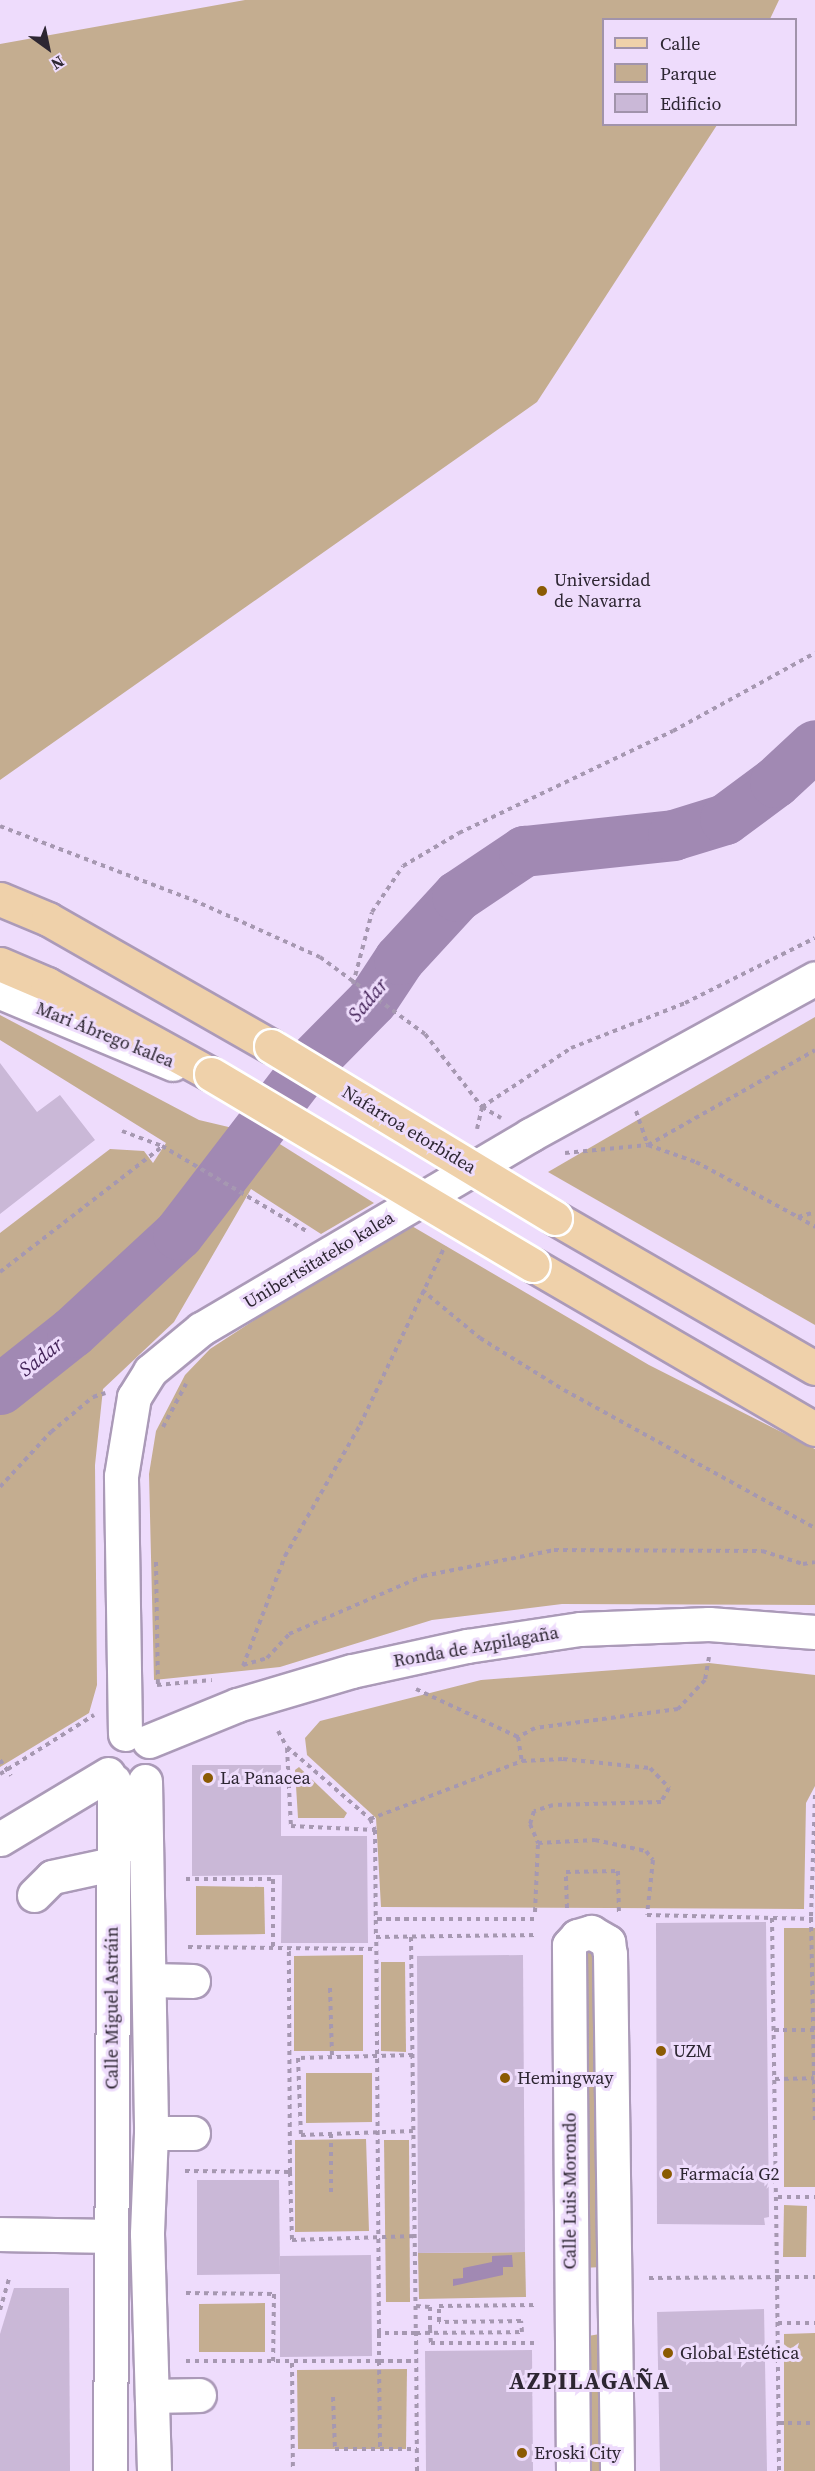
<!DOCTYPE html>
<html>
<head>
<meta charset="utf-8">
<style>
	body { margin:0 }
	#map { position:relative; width:815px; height:2471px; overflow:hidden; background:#eedcfc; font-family:"Source Serif 4",serif }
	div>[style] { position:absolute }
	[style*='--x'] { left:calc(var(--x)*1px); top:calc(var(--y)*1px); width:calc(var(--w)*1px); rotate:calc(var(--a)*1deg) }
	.green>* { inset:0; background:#c4ad90 }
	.water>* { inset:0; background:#a189b3 }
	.river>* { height:51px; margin:-25.5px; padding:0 25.5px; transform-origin:25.5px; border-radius:25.5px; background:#a189b3 }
	.building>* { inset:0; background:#cab8d7 }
	.path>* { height:4px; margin-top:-2px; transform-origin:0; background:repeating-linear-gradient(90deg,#a698b1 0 4.5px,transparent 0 9px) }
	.roads { filter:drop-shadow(2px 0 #ab9ab8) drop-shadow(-2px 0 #ab9ab8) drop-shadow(0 2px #ab9ab8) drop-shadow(0 -2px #ab9ab8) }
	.minor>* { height:33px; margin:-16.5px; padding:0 16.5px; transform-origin:16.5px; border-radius:16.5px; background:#fff }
	.major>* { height:33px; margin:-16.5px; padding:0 16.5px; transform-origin:16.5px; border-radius:16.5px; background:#efd1aa }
	.path-bridge>* { height:4px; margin-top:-2px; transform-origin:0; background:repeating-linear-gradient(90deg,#a698b1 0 4.5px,transparent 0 9px) }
	.bridges { filter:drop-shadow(2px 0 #fff) drop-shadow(-2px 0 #fff) drop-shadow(0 2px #fff) drop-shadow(0 -2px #fff) }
	.major-bridge>* { height:33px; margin:-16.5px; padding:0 16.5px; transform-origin:16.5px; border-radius:16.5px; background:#efd1aa }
	.dots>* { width:16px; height:16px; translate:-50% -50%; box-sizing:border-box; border:3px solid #eedcfc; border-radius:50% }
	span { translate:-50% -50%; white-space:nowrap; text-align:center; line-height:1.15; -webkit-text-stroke:6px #eedcfc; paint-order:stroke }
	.poi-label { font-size:18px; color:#2d2632 }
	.left { translate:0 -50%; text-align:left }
	.street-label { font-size:18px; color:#2d2632 }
	.water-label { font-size:20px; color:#432358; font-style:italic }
	.district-label { font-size:24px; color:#2d2632; font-weight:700; letter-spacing:1.5px }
	.legend { position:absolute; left:602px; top:18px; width:195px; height:108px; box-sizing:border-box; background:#eedcfc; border:2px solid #a193ab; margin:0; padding:8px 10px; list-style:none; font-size:18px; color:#2d2632 }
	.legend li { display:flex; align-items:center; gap:12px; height:30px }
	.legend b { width:30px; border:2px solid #a193ab }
	.north { position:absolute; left:18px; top:18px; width:60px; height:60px; -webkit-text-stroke:4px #eedcfc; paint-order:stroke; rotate:147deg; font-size:16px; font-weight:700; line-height:24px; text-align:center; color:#2d2632 }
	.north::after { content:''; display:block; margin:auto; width:21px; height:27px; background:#2d2632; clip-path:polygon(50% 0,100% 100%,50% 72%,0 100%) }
</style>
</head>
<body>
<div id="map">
	<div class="green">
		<div style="clip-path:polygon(245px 0,779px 0,770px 19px,604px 20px,604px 124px,717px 125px,537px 402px,0 780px,0 44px)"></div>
		<div style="clip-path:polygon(0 1015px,199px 1120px,267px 1136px,374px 1203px,321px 1234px,251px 1189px,174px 1322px,103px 1389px,95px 1465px,97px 1685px,89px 1713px,0 1767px,0 1233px,110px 1149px,144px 1151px,153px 1163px,166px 1143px,0 1040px)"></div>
		<div style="clip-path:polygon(815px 1017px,815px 1325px,548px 1172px)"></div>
		<div style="clip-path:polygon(405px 1222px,649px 1365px,815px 1449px,815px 1605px,562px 1604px,432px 1620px,280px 1667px,154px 1680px,149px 1474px,156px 1431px,185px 1375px,210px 1349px)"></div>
		<div style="clip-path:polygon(709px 1663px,815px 1675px,815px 1786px,806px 1803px,804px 1909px,381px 1907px,376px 1818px,307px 1755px,305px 1738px,320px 1721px,481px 1680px)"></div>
		<div style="clip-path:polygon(299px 1767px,347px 1813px,344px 1818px,298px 1818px,295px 1770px)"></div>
		<div style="clip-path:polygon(196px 1886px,264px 1887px,265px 1934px,196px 1935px)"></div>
		<div style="clip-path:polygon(784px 1928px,815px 1928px,815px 2187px,784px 2187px)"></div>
		<div style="clip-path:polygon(592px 1948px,602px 2267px,582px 2268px,577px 1950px)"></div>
		<div style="clip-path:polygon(363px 1955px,363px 2051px,294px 2051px,294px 1956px)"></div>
		<div style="clip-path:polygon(381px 1962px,405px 1962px,406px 2052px,381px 2051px)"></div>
		<div style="clip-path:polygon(306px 2073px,372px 2073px,372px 2122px,306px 2123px)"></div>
		<div style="clip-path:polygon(366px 2139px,369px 2231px,295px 2232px,295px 2140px)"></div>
		<div style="clip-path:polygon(384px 2140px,409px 2140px,410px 2302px,386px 2302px)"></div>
		<div style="clip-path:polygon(784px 2205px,807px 2206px,806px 2257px,783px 2257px)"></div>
		<div style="clip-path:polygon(525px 2252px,526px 2297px,419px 2299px,418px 2253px)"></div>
		<div style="clip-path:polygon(265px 2303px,265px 2352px,199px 2352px,199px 2304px)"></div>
		<div style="clip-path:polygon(815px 2333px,815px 2471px,784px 2471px,784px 2334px)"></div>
		<div style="clip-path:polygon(600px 2334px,601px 2471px,585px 2471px,588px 2336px)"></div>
		<div style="clip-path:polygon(407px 2369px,406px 2449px,298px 2449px,297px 2370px)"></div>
	</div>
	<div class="water">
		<div style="clip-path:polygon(512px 2255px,513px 2267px,503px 2267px,503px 2275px,453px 2286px,453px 2279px,463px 2278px,463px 2268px,492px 2262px,492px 2256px)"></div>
	</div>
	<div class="river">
		<div style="--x:0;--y:1389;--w:92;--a:-38.4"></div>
		<div style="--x:72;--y:1332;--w:144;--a:-42.8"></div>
		<div style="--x:178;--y:1234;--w:212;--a:-52.5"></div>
		<div style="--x:307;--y:1066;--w:93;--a:-45.4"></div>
		<div style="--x:372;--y:1000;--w:49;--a:-56.6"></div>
		<div style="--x:399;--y:959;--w:86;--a:-47.4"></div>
		<div style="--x:457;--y:896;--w:81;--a:-33.9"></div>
		<div style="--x:524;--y:851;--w:150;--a:-6.1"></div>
		<div style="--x:673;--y:835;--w:54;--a:-17.1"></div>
		<div style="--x:725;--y:819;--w:62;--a:-36.5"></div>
		<div style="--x:775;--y:782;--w:54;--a:-42.8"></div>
	</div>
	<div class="building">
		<div style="clip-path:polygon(0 1063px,37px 1112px,60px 1095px,95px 1140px,0 1214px)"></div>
		<div style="clip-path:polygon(192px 1765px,281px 1765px,281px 1836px,367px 1836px,368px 1943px,281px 1943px,282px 1875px,192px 1876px)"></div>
		<div style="clip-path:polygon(766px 1922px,769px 2217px,764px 2218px,765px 2225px,657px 2224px,656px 1923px)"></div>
		<div style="clip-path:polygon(523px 1955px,525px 2252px,418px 2253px,417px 1956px)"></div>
		<div style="clip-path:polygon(197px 2180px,279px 2180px,280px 2274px,197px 2275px)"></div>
		<div style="clip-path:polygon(371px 2255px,372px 2356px,280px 2357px,280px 2256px)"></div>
		<div style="clip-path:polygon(14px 2288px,69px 2288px,70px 2471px,0 2471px,0 2334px)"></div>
		<div style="clip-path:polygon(764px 2309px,767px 2471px,660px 2471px,657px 2312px)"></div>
		<div style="clip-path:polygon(532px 2350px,533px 2471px,426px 2471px,425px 2351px)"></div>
	</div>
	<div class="path">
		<div style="--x:0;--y:826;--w:207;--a:21"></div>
		<div style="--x:193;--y:900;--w:139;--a:24.2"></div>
		<div style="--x:320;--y:957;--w:130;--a:36.3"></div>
		<div style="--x:425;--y:1034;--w:93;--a:52"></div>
		<div style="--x:482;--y:1107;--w:22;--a:30"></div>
		<div style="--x:353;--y:984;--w:74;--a:-75.2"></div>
		<div style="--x:372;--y:912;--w:55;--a:-56"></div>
		<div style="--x:403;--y:866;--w:65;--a:-30.5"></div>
		<div style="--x:459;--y:833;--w:237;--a:-25.5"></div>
		<div style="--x:673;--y:731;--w:162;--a:-28.8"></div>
		<div style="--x:636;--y:1111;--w:36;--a:71"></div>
		<div style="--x:648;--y:1145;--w:51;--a:19.5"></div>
		<div style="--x:696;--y:1162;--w:116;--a:28.3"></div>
		<div style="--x:798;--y:1217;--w:18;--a:-16"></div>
		<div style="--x:477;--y:1129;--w:23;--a:-77"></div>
		<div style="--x:482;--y:1107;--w:107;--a:-33.5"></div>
		<div style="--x:571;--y:1048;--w:123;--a:-21.5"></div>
		<div style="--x:685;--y:1003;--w:145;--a:-26.6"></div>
		<div style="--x:122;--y:1131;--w:43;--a:20.6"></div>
		<div style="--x:162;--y:1146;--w:169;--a:30.5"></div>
		<div style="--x:565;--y:1153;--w:83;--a:-5.5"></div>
		<div style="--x:648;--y:1145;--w:192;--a:-29.6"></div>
		<div style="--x:798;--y:1217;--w:20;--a:30"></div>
		<div style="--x:0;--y:1272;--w:205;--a:-37.7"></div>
		<div style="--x:422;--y:1290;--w:75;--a:39.6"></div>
		<div style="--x:480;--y:1338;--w:99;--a:31.8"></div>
		<div style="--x:564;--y:1390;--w:286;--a:28.8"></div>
		<div style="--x:163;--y:1427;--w:49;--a:-61.9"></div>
		<div style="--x:0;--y:1487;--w:75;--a:-47.2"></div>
		<div style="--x:51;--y:1432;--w:55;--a:-39.8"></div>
		<div style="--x:93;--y:1397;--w:13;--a:-18"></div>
		<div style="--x:156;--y:1562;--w:122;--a:89.1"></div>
		<div style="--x:709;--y:1657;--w:23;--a:100"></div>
		<div style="--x:705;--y:1680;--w:40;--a:133"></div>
		<div style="--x:678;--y:1709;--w:144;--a:172.4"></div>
		<div style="--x:535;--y:1728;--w:19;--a:152"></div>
		<div style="--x:518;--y:1737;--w:24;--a:81"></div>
		<div style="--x:522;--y:1761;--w:41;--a:-2.8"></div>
		<div style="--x:563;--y:1759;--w:87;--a:5.9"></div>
		<div style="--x:650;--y:1768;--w:28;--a:46"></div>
		<div style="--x:669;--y:1788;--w:16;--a:120"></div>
		<div style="--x:661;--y:1802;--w:108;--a:178.4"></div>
		<div style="--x:553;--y:1805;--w:20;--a:162"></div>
		<div style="--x:534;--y:1811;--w:14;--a:107"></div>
		<div style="--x:530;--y:1824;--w:21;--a:67"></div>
		<div style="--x:538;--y:1843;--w:57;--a:-3"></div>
		<div style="--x:595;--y:1840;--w:52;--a:12.2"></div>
		<div style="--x:646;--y:1851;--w:11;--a:52"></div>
		<div style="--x:653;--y:1860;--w:55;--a:96.2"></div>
		<div style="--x:647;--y:1915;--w:168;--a:1.4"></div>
		<div style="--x:243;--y:1665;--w:25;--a:-16"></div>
		<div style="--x:267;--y:1658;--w:33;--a:-47"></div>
		<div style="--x:289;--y:1634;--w:146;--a:-23.4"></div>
		<div style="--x:423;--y:1576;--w:134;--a:-11.2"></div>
		<div style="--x:554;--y:1550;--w:208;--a:0.3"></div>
		<div style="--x:762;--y:1551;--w:43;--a:17.6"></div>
		<div style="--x:803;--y:1564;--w:12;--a:-9"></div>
		<div style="--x:243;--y:1666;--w:118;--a:-69.1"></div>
		<div style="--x:285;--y:1556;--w:151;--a:-60.2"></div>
		<div style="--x:360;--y:1425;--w:198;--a:-64.6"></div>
		<div style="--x:157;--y:1685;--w:55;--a:-5.2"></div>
		<div style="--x:416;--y:1689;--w:113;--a:25.2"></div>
		<div style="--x:278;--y:1731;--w:18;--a:61"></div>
		<div style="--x:287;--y:1747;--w:110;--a:40.9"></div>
		<div style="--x:370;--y:1819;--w:12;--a:66"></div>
		<div style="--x:375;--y:1830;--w:107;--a:89.5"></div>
		<div style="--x:287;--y:1748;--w:78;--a:87.1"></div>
		<div style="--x:291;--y:1826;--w:84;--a:2.7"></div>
		<div style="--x:0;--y:1760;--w:19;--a:55"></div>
		<div style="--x:0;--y:1774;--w:111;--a:-32.1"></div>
		<div style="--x:815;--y:1795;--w:123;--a:91.9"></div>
		<div style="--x:811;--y:1918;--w:203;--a:88.9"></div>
		<div style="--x:370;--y:1819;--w:163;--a:-20.9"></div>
		<div style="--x:186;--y:1879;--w:87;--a:0"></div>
		<div style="--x:273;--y:1879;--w:69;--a:90"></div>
		<div style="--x:567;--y:1908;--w:36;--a:-92"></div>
		<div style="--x:566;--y:1872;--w:52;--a:-1.1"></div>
		<div style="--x:618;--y:1871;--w:43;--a:88.7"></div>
		<div style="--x:535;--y:1912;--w:69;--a:-87.5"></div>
		<div style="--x:772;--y:1918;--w:359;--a:89.2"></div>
		<div style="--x:777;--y:2277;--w:38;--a:0"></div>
		<div style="--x:377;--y:1919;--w:158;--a:0"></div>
		<div style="--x:411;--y:1937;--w:396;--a:89.3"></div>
		<div style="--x:416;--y:2333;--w:106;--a:-0.5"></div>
		<div style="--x:522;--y:2332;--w:11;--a:-95"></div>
		<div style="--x:521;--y:2321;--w:82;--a:179.3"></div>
		<div style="--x:439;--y:2322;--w:16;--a:-90"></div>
		<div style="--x:439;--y:2306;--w:99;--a:-0.6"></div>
		<div style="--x:188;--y:1947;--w:186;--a:0.6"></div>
		<div style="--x:330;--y:1988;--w:69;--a:88.3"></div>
		<div style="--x:774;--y:2030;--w:40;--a:0"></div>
		<div style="--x:413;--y:2055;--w:115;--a:178.5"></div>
		<div style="--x:298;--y:2058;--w:77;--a:87.8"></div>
		<div style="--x:301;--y:2135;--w:112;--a:-2"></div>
		<div style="--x:775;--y:2079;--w:39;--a:-1"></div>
		<div style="--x:331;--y:2134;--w:61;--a:90"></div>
		<div style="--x:185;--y:2171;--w:105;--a:0.5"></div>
		<div style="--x:290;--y:2172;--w:223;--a:-90.3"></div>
		<div style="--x:290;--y:2172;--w:68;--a:88.3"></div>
		<div style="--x:292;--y:2240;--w:123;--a:-1.9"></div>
		<div style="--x:778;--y:2197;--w:37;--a:0"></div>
		<div style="--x:649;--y:2278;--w:128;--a:-0.4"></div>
		<div style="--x:777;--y:2277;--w:194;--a:89.4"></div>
		<div style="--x:186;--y:2293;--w:88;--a:0.7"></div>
		<div style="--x:274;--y:2294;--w:69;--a:90.8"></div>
		<div style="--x:416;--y:2306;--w:14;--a:4"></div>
		<div style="--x:430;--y:2307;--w:22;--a:90"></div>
		<div style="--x:0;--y:2310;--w:32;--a:-74"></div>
		<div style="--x:778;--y:2323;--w:37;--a:0"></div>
		<div style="--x:379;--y:2333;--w:28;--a:90"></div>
		<div style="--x:379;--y:2361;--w:37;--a:0"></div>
		<div style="--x:431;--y:2343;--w:107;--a:0"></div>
		<div style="--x:186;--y:2361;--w:193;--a:0"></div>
		<div style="--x:379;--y:2361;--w:88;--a:89.3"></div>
		<div style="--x:380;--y:2449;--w:37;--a:0"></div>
		<div style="--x:292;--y:2363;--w:108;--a:89.5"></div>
		<div style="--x:333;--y:2397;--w:52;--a:87.8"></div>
		<div style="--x:335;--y:2449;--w:45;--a:0"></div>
		<div style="--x:779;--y:2423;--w:36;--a:0"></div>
		<div style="--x:417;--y:2471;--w:138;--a:-90.4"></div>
		<div style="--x:416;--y:2333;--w:37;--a:180"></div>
		<div style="--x:379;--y:2333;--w:396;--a:-90.4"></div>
		<div style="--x:376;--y:1937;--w:159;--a:-0.7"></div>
	</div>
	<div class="roads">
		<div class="minor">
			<div style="--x:0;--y:992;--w:187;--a:22.6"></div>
			<div style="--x:125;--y:1734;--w:258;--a:-90.9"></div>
			<div style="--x:121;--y:1476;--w:80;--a:-80.7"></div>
			<div style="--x:134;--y:1397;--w:31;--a:-58"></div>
			<div style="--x:150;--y:1371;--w:66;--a:-39.5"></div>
			<div style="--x:201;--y:1329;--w:382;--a:-30.5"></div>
			<div style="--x:530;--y:1135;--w:325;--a:-28.8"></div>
			<div style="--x:149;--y:1741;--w:95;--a:-22.2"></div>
			<div style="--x:237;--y:1705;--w:120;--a:-16.5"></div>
			<div style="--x:352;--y:1671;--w:118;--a:-12.3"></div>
			<div style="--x:467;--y:1646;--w:114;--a:-8.6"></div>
			<div style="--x:580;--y:1629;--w:129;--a:-2.2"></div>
			<div style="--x:709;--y:1624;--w:106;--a:4.3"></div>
			<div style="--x:145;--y:1781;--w:352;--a:89"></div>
			<div style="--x:151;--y:2133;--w:101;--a:92.3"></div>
			<div style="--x:147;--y:2234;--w:237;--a:88.3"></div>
			<div style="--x:0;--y:1839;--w:126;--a:-31"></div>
			<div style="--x:34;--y:1895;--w:25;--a:-45"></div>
			<div style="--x:52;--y:1877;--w:61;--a:-12.2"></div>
			<div style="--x:150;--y:1980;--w:43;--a:1.3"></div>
			<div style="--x:151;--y:2133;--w:42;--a:0"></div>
			<div style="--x:0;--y:2234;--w:111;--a:1"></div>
			<div style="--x:152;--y:2396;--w:47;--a:-1.2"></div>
			<div style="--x:110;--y:2471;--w:690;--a:-89.67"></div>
			<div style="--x:573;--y:2471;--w:526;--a:-90.44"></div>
			<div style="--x:569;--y:1945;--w:12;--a:-48"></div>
			<div style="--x:577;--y:1936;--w:15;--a:-16"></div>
			<div style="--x:591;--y:1932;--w:20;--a:30"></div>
			<div style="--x:608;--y:1942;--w:12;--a:81"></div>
			<div style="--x:610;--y:1954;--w:517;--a:89.22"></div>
		</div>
		<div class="major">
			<div style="--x:0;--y:899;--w:52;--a:22.6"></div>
			<div style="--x:48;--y:919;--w:257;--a:29.7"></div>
			<div style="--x:0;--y:964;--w:51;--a:23.1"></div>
			<div style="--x:47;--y:984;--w:187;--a:28.8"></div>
			<div style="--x:555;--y:1218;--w:300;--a:30"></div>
			<div style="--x:533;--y:1265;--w:326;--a:30.2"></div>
		</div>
	</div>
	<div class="path-bridge">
		<div style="--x:430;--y:2329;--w:14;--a:86"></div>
	</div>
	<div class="bridges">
		<div class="major-bridge">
			<div style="--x:271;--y:1046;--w:332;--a:31.2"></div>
			<div style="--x:211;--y:1074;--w:374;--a:30.7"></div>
		</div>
	</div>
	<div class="dots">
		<div style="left:542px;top:591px;background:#8b5b03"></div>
		<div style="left:208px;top:1778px;background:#8b5b03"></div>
		<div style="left:661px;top:2051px;background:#8b5b03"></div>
		<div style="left:505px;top:2078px;background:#8b5b03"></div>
		<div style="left:667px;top:2174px;background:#8b5b03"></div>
		<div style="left:668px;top:2353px;background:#8b5b03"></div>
		<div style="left:522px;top:2453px;background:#8b5b03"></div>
	</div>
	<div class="poi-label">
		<span class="left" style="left:554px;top:591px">Universidad<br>de Navarra</span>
		<span class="left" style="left:220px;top:1778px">La Panacea</span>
		<span class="left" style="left:673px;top:2051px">UZM</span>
		<span class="left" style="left:517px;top:2078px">Hemingway</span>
		<span class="left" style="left:679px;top:2174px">Farmacía G2</span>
		<span class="left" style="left:680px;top:2353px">Global Estética</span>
		<span class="left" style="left:534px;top:2453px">Eroski City</span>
	</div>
	<div class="street-label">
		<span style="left:105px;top:1035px;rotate:22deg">Mari Ábrego kalea</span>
		<span style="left:409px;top:1130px;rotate:31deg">Nafarroa etorbidea</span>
		<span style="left:319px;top:1260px;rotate:-31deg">Unibertsitateko kalea</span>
		<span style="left:476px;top:1647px;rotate:-10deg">Ronda de Azpilagaña</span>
		<span style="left:112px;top:2008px;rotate:-90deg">Calle Miguel Astráin</span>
		<span style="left:570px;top:2191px;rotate:-90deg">Calle Luis Morondo</span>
	</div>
	<div class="water-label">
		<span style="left:368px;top:1000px;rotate:-50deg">Sadar</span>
		<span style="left:41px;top:1357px;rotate:-38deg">Sadar</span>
	</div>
	<div class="district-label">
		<span style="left:590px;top:2381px">AZPILAGAÑA</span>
	</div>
	<ul class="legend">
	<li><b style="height:8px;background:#efd1aa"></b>Calle</li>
	<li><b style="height:16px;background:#c4ad90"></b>Parque</li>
	<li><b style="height:16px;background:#cab8d7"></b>Edificio</li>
	</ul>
	<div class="north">N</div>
</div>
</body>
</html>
